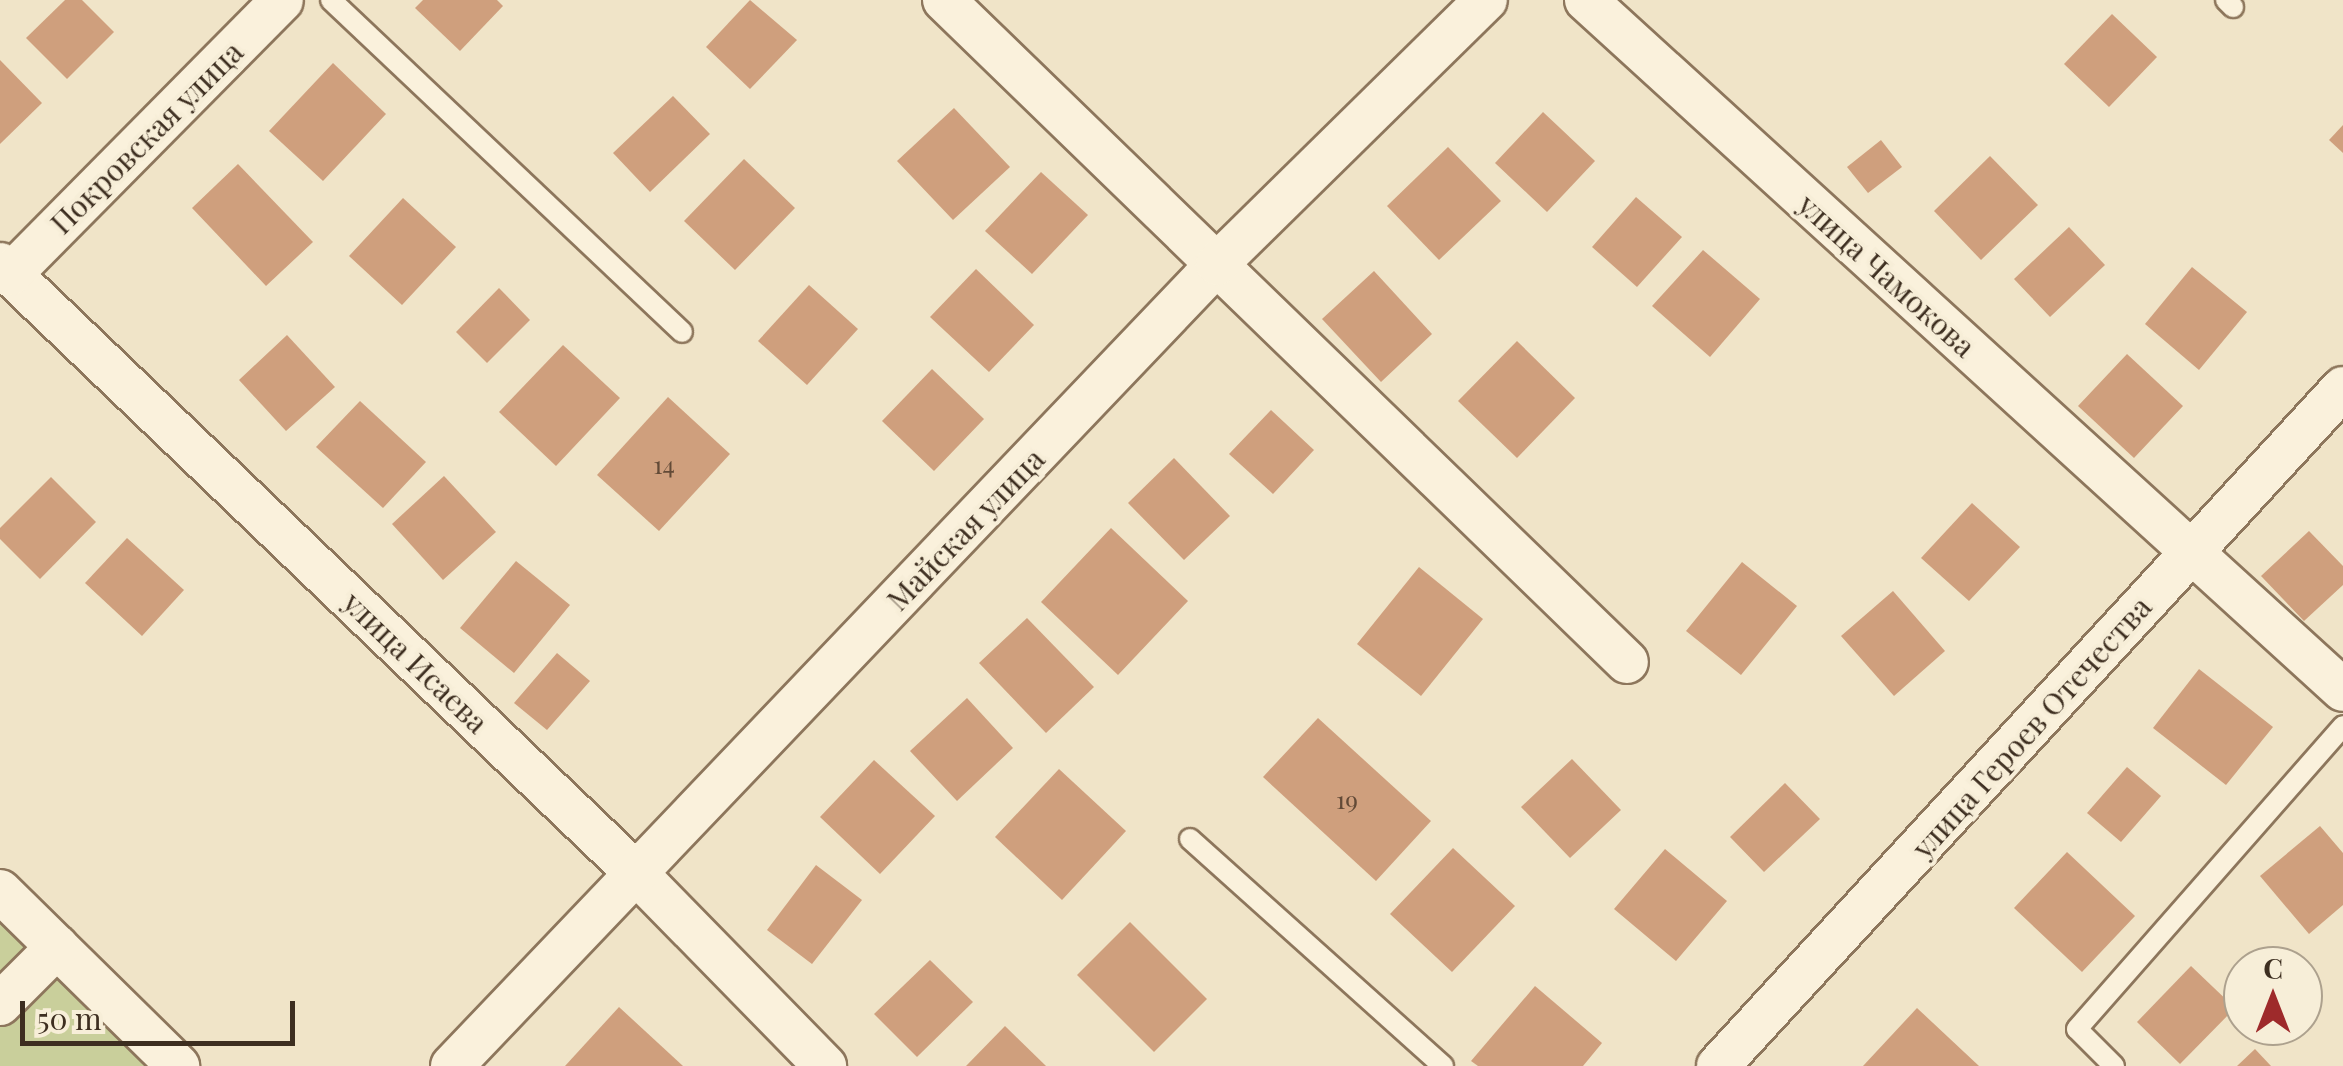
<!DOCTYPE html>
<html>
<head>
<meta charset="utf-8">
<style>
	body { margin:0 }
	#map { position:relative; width:2343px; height:1066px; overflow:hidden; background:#f0e4c8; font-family:"Playfair Display",serif }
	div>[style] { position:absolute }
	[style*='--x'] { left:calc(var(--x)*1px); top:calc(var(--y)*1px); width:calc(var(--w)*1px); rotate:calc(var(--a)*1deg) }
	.green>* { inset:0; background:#c9cf9b }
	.building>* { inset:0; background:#cf9f7d }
	.roads { filter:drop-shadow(2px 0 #8d765c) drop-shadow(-2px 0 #8d765c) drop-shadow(0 2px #8d765c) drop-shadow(0 -2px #8d765c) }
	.service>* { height:20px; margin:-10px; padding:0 10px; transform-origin:10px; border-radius:10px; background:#faf1dc }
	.minor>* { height:42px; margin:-21px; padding:0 21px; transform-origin:21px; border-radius:21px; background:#faf1dc }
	span { translate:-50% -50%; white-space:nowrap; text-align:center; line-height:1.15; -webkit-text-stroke:8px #f7eed8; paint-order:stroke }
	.number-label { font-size:25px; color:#624a37 }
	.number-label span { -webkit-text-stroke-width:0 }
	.street-label { font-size:30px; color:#3d2e20 }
	.north { position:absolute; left:2223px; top:946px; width:100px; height:100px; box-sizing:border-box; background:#f7eed8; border:2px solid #ada18e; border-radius:50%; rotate:0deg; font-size:28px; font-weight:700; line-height:40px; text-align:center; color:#3d2e20 }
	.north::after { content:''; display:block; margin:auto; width:35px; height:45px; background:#9e2a2b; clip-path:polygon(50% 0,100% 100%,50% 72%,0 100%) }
	.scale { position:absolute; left:20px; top:1001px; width:275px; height:45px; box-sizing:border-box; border:5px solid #3d2e20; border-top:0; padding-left:12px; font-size:30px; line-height:35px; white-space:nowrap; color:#3d2e20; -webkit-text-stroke:8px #f7eed8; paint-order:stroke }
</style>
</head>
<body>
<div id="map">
	<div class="green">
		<div style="clip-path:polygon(0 890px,174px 1066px,0 1066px)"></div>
	</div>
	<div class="building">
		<div style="clip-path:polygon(65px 0,82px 0,114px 32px,67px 79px,26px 38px)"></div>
		<div style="clip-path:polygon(423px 0,497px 0,503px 6px,460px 51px,415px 8px)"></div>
		<div style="clip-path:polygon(750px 0,797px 40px,750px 89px,706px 47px)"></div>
		<div style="clip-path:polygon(2112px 14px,2157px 57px,2109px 107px,2064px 64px)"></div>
		<div style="clip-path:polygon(0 60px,42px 103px,0 144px)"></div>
		<div style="clip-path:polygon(333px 63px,386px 114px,323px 181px,269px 131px)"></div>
		<div style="clip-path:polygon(673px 96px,710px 134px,650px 192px,613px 153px)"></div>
		<div style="clip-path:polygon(954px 108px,1010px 167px,953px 220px,897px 161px)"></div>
		<div style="clip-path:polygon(1543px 112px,1595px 161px,1547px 212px,1495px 163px)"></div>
		<div style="clip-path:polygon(2343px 125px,2343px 153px,2329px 140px)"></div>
		<div style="clip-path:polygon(1881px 140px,1902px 167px,1868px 193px,1847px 167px)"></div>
		<div style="clip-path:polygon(1448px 147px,1501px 201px,1439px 260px,1387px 206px)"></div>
		<div style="clip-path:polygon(1990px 156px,2038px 205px,1981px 260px,1934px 211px)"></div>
		<div style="clip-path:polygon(744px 159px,795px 208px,735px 270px,684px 221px)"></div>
		<div style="clip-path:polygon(238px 164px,313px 242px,266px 286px,192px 208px)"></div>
		<div style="clip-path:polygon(1041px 172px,1088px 215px,1032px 274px,985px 231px)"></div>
		<div style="clip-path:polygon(1636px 197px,1682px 237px,1637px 287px,1592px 247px)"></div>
		<div style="clip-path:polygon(403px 198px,456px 247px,402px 305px,349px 256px)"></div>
		<div style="clip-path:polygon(2069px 227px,2105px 265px,2050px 317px,2014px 279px)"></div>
		<div style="clip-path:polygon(1703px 250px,1760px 299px,1710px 357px,1652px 306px)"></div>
		<div style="clip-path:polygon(2192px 267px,2247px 312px,2199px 370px,2145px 324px)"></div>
		<div style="clip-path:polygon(976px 269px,1034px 325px,989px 372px,930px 317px)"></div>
		<div style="clip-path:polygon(1374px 271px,1432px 334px,1381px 382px,1322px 319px)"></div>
		<div style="clip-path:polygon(809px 285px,858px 329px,807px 385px,758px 341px)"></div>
		<div style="clip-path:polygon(499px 288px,530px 320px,487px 363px,456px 332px)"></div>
		<div style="clip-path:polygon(287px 335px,335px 387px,286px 431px,239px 380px)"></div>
		<div style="clip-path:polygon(1517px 341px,1575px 398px,1517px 458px,1458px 401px)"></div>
		<div style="clip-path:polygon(563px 345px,620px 398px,556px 466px,499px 412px)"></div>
		<div style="clip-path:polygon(2127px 354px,2183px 406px,2134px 458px,2078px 406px)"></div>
		<div style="clip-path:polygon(932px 369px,984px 419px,934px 471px,882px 421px)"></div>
		<div style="clip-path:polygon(668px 397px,730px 454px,659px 531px,597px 475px)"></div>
		<div style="clip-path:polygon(360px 401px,426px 462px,383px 508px,316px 447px)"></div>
		<div style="clip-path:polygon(1271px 410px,1314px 450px,1273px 494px,1229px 454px)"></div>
		<div style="clip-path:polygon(1174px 458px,1230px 516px,1184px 560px,1128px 503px)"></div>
		<div style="clip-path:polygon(444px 476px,496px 532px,443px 580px,392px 524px)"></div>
		<div style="clip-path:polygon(51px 477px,96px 522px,40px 579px,0 539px,0 528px)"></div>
		<div style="clip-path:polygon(1972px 503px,2020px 547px,1969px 601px,1921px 558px)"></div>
		<div style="clip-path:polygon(1111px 528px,1188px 601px,1118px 675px,1041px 602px)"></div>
		<div style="clip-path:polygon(2309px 531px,2343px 566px,2343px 585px,2304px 621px,2261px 576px)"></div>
		<div style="clip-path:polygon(127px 538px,184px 590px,142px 636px,85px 583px)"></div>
		<div style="clip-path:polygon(516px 561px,570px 605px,514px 673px,460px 628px)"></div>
		<div style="clip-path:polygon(1742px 562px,1797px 606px,1741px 675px,1686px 631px)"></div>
		<div style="clip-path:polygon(1419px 567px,1483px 619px,1421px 696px,1357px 644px)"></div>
		<div style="clip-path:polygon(1893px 591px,1945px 651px,1894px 696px,1841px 636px)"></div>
		<div style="clip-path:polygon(1027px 618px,1094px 687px,1046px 733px,979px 663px)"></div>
		<div style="clip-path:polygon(557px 653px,590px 681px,547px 730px,514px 703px)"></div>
		<div style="clip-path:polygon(2199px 669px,2273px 727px,2226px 785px,2153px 728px)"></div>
		<div style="clip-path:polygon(967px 698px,1013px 748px,957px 801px,910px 751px)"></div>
		<div style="clip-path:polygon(1318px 718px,1431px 821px,1376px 881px,1263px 777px)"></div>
		<div style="clip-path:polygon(1572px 759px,1621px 810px,1570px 858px,1521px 807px)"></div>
		<div style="clip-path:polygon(874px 760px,935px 816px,880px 874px,820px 817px)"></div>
		<div style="clip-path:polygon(2127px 767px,2161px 796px,2121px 842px,2087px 813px)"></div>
		<div style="clip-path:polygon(1059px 769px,1126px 831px,1062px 900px,995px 837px)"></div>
		<div style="clip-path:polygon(1785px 783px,1820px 819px,1764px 872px,1730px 837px)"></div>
		<div style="clip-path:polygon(2320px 826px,2343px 853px,2343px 905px,2309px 934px,2260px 876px)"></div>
		<div style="clip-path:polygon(1453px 848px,1515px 906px,1452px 972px,1390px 914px)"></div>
		<div style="clip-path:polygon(1665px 849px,1727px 901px,1676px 961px,1614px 909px)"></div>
		<div style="clip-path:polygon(2067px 852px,2135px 916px,2082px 972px,2014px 908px)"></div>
		<div style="clip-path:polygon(816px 865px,862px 900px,812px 964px,767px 930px)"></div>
		<div style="clip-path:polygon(1130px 922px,1207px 999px,1154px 1052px,1077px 975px)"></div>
		<div style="clip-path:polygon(930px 960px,973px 1002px,917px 1057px,874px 1014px)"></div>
		<div style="clip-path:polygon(2191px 966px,2235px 1008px,2180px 1064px,2137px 1022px)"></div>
		<div style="clip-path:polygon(1535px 986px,1602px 1043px,1583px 1066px,1478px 1066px,1471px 1061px)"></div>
		<div style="clip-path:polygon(619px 1007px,683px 1066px,565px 1066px)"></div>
		<div style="clip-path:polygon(1917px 1008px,1979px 1066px,1863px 1066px)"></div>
		<div style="clip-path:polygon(1005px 1026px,1046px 1066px,966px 1066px)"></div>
		<div style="clip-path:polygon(2255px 1049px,2271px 1066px,2237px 1066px)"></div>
	</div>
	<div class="roads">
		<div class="service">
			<div style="--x:331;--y:0;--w:483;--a:43.4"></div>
			<div style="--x:2226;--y:0;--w:10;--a:45"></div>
			<div style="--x:1190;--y:839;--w:340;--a:41.9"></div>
			<div style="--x:2114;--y:1066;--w:52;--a:-135"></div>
			<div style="--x:2077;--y:1029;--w:403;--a:-48.7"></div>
		</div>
		<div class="minor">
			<div style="--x:944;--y:0;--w:951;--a:44.11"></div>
			<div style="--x:1586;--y:0;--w:1024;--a:42.35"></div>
			<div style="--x:0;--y:264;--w:882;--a:43.76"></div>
			<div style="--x:637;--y:874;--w:269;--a:45.6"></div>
			<div style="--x:11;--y:274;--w:385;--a:-45.3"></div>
			<div style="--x:0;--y:891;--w:250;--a:44.5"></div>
			<div style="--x:0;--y:1004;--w:81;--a:-45"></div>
			<div style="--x:452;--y:1066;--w:1108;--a:-46.35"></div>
			<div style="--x:1217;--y:264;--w:377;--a:-44.5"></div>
			<div style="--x:1718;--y:1066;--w:922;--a:-47.33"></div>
		</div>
	</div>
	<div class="number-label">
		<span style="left:664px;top:464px">14</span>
		<span style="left:1347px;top:799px">19</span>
	</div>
	<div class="street-label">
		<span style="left:146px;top:137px;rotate:-45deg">Покровская улица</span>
		<span style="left:1887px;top:275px;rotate:42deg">улица Чамокова</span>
		<span style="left:965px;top:529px;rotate:-46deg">Майская улица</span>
		<span style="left:416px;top:662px;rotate:44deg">улица Исаева</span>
		<span style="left:2031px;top:727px;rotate:-48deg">улица Героев Отечества</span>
	</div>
	<div class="north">С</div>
	<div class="scale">50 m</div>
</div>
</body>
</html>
